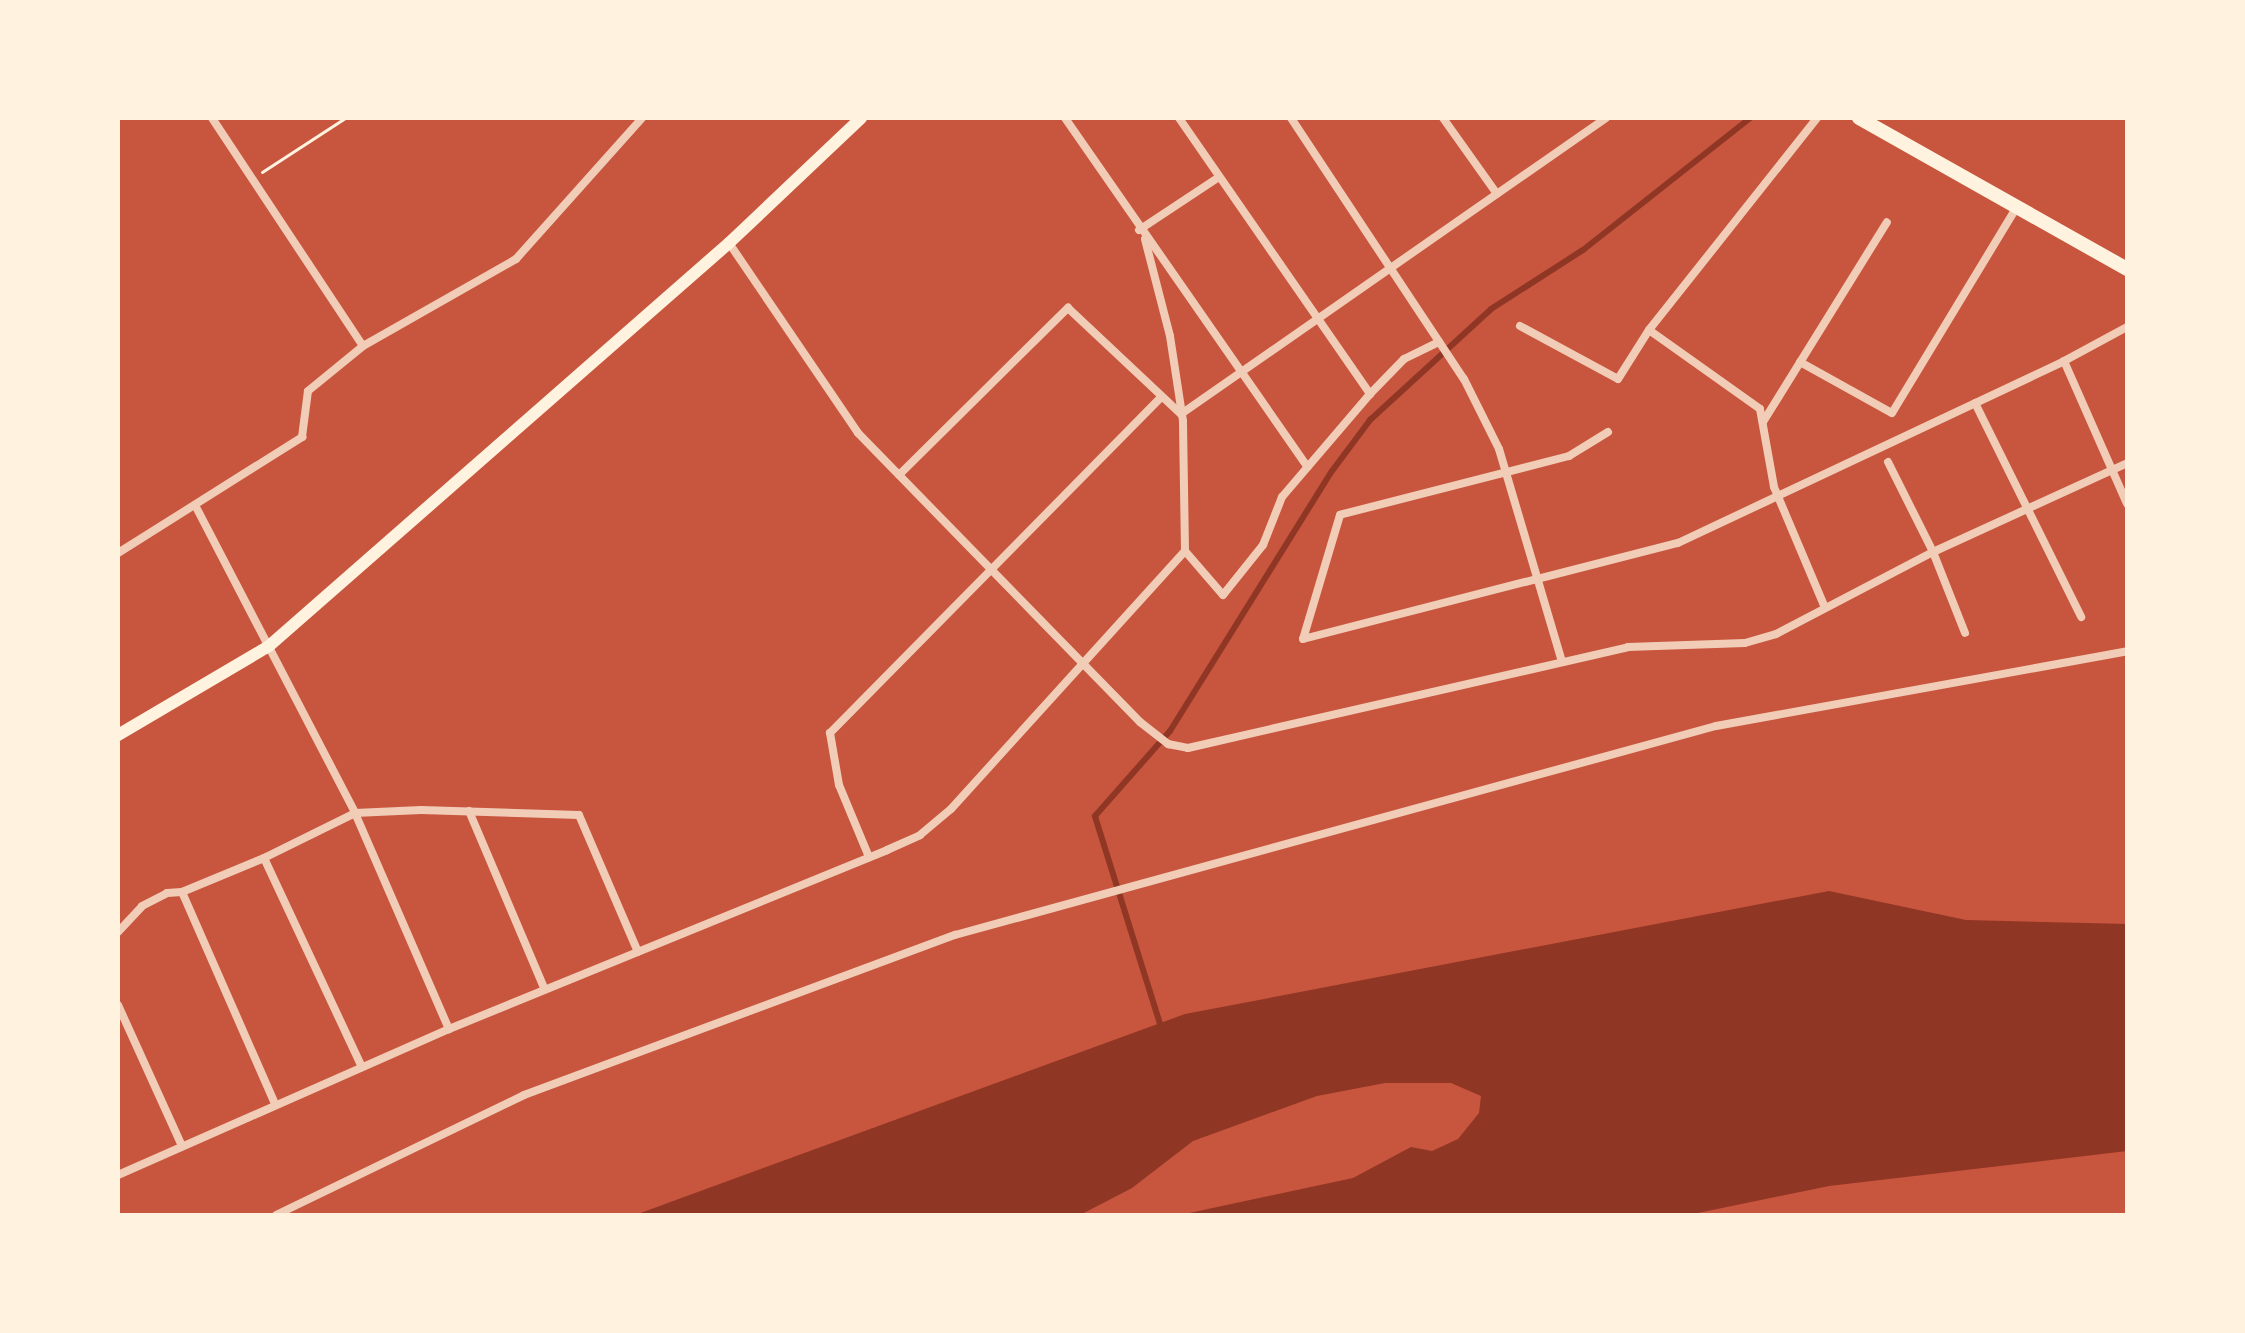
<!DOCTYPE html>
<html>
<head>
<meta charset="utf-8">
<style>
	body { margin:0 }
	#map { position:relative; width:2245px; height:1333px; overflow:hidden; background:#c8553d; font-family:"Noto Sans",sans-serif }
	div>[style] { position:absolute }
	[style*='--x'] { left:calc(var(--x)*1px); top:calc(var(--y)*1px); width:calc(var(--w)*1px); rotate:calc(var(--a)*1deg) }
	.water>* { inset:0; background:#8f3625 }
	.stream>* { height:6px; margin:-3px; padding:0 3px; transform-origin:3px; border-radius:3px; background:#8f3625 }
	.path>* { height:3px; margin:-1.5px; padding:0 1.5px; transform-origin:1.5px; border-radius:1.5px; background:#fff3e0 }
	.minor>* { height:8px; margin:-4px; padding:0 4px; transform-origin:4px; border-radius:4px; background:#f1ccb7 }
	.secondary>* { height:12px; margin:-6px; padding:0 6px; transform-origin:6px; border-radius:6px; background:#fff3e0 }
	.primary>* { height:14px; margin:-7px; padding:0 7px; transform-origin:7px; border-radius:7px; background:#fff3e0 }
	span { translate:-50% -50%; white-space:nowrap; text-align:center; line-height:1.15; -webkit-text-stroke:8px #fff3e0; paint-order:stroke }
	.frame { position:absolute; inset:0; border:120px solid #fff3e0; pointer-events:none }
</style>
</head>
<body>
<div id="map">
	<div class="water">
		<div style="clip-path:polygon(1829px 891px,1966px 920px,2127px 924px,2127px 1151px,1829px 1186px,1688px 1215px,1180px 1215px,1353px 1178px,1411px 1147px,1432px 1151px,1458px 1139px,1479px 1113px,1481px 1096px,1451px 1083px,1385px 1083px,1317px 1096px,1193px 1141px,1132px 1188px,1080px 1215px,635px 1215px,1185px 1014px)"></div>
	</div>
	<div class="stream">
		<div style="--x:1161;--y:1027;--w:221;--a:-107.4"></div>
		<div style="--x:1095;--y:816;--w:113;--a:-48.6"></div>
		<div style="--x:1170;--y:731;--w:306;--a:-58.1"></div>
		<div style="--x:1332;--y:471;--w:64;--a:-53.3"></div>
		<div style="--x:1370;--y:420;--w:164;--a:-42.5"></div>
		<div style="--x:1491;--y:309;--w:109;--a:-32.7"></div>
		<div style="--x:1583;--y:250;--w:213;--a:-38.3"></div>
	</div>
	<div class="path">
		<div style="--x:262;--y:172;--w:99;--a:-33"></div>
	</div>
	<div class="minor">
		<div style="--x:212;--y:118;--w:273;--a:56.5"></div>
		<div style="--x:1065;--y:118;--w:425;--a:55.2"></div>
		<div style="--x:1179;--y:118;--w:336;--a:55.3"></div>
		<div style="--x:1370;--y:394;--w:49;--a:-45.8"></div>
		<div style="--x:1404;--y:359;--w:39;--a:-26"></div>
		<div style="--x:1291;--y:118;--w:313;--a:56.5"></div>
		<div style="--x:1464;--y:379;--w:78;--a:63.4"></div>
		<div style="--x:1499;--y:449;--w:222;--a:73.5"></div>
		<div style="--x:1443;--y:118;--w:93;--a:54.6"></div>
		<div style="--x:1817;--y:118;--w:270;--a:128.4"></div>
		<div style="--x:1649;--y:330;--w:136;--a:35.4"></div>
		<div style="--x:1760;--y:409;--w:79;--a:79.8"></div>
		<div style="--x:1774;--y:487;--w:131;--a:67.1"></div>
		<div style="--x:1139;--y:230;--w:96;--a:-33.5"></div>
		<div style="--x:729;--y:243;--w:230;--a:55.8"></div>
		<div style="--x:858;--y:433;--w:404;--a:45.7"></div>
		<div style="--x:1140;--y:722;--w:36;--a:38"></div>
		<div style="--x:1168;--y:744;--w:20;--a:11"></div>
		<div style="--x:1188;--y:748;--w:451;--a:-12.9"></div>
		<div style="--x:1628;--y:647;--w:117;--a:-2"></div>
		<div style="--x:1745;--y:643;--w:32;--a:-16"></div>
		<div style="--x:1776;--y:634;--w:177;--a:-27.6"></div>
		<div style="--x:1933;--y:552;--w:213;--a:-24.6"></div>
		<div style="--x:1520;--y:326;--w:111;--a:28.4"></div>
		<div style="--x:1618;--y:379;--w:58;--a:-57.7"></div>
		<div style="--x:2127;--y:327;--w:72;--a:151.6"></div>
		<div style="--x:2064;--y:361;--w:156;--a:66.2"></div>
		<div style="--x:1800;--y:362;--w:105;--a:29"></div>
		<div style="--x:1892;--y:413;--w:241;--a:-58.8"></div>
		<div style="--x:1975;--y:403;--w:239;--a:63.6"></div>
		<div style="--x:1181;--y:414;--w:518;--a:-34.86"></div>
		<div style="--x:1763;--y:422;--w:235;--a:-58.2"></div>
		<div style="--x:1608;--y:432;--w:46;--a:148.4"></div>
		<div style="--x:1569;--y:456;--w:236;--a:165.6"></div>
		<div style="--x:1340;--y:515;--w:129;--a:106.6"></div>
		<div style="--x:1303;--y:639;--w:387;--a:-14.4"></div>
		<div style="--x:1678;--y:543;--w:427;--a:-25.2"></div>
		<div style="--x:1888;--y:462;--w:101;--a:63.4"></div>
		<div style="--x:1933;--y:552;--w:87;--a:68.4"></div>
		<div style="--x:899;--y:475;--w:238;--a:-44.7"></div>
		<div style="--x:1068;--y:308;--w:155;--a:43.2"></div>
		<div style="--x:196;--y:507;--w:345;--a:62.5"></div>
		<div style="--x:355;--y:813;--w:236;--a:66.5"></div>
		<div style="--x:1185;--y:551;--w:58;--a:49.2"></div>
		<div style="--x:1223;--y:595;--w:64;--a:-51.3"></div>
		<div style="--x:1263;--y:545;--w:52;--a:-68.4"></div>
		<div style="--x:1282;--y:497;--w:135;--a:-49.5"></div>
		<div style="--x:118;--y:553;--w:218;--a:-32.2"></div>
		<div style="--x:302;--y:437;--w:46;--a:-82.6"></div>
		<div style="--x:308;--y:391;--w:71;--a:-39.3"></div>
		<div style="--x:363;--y:346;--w:176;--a:-29.6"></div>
		<div style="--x:516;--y:259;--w:189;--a:-48.2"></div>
		<div style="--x:469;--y:811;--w:194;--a:67"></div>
		<div style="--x:869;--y:857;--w:78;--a:-112.6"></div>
		<div style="--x:839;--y:785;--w:53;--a:-99.8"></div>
		<div style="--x:830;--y:733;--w:472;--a:-45.4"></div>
		<div style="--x:264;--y:858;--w:231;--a:64.9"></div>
		<div style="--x:182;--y:892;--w:232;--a:66.3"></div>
		<div style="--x:118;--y:932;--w:35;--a:-47"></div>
		<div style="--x:142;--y:906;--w:28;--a:-27"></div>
		<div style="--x:167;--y:893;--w:15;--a:-4"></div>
		<div style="--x:182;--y:892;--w:89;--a:-22.5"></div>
		<div style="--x:264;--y:858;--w:102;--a:-26.3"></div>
		<div style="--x:355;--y:813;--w:66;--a:-2.6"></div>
		<div style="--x:421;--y:810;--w:158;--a:1.8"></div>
		<div style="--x:579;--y:815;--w:149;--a:66.7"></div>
		<div style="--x:118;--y:1005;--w:155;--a:65.6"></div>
		<div style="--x:118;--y:1175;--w:362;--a:-23.8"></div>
		<div style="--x:449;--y:1029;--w:473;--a:-22.2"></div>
		<div style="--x:887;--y:850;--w:36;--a:-24"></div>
		<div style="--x:920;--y:835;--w:40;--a:-40"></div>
		<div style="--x:951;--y:809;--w:348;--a:-47.8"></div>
		<div style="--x:1185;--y:551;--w:130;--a:-90.9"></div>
		<div style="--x:1183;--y:421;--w:86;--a:-98.7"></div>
		<div style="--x:1170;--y:336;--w:100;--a:-104.5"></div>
		<div style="--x:276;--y:1215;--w:276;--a:-25.8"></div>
		<div style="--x:524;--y:1095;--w:460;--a:-20.4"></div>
		<div style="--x:955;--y:935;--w:789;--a:-15.36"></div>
		<div style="--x:1716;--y:726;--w:418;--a:-10.3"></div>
	</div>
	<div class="secondary">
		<div style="--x:118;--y:735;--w:175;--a:-30.5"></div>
		<div style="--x:269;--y:646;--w:612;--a:-41.22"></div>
		<div style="--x:729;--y:243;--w:182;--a:-43.4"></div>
	</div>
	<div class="primary">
		<div style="--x:1859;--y:118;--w:308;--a:29.4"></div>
	</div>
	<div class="frame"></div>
</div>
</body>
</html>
